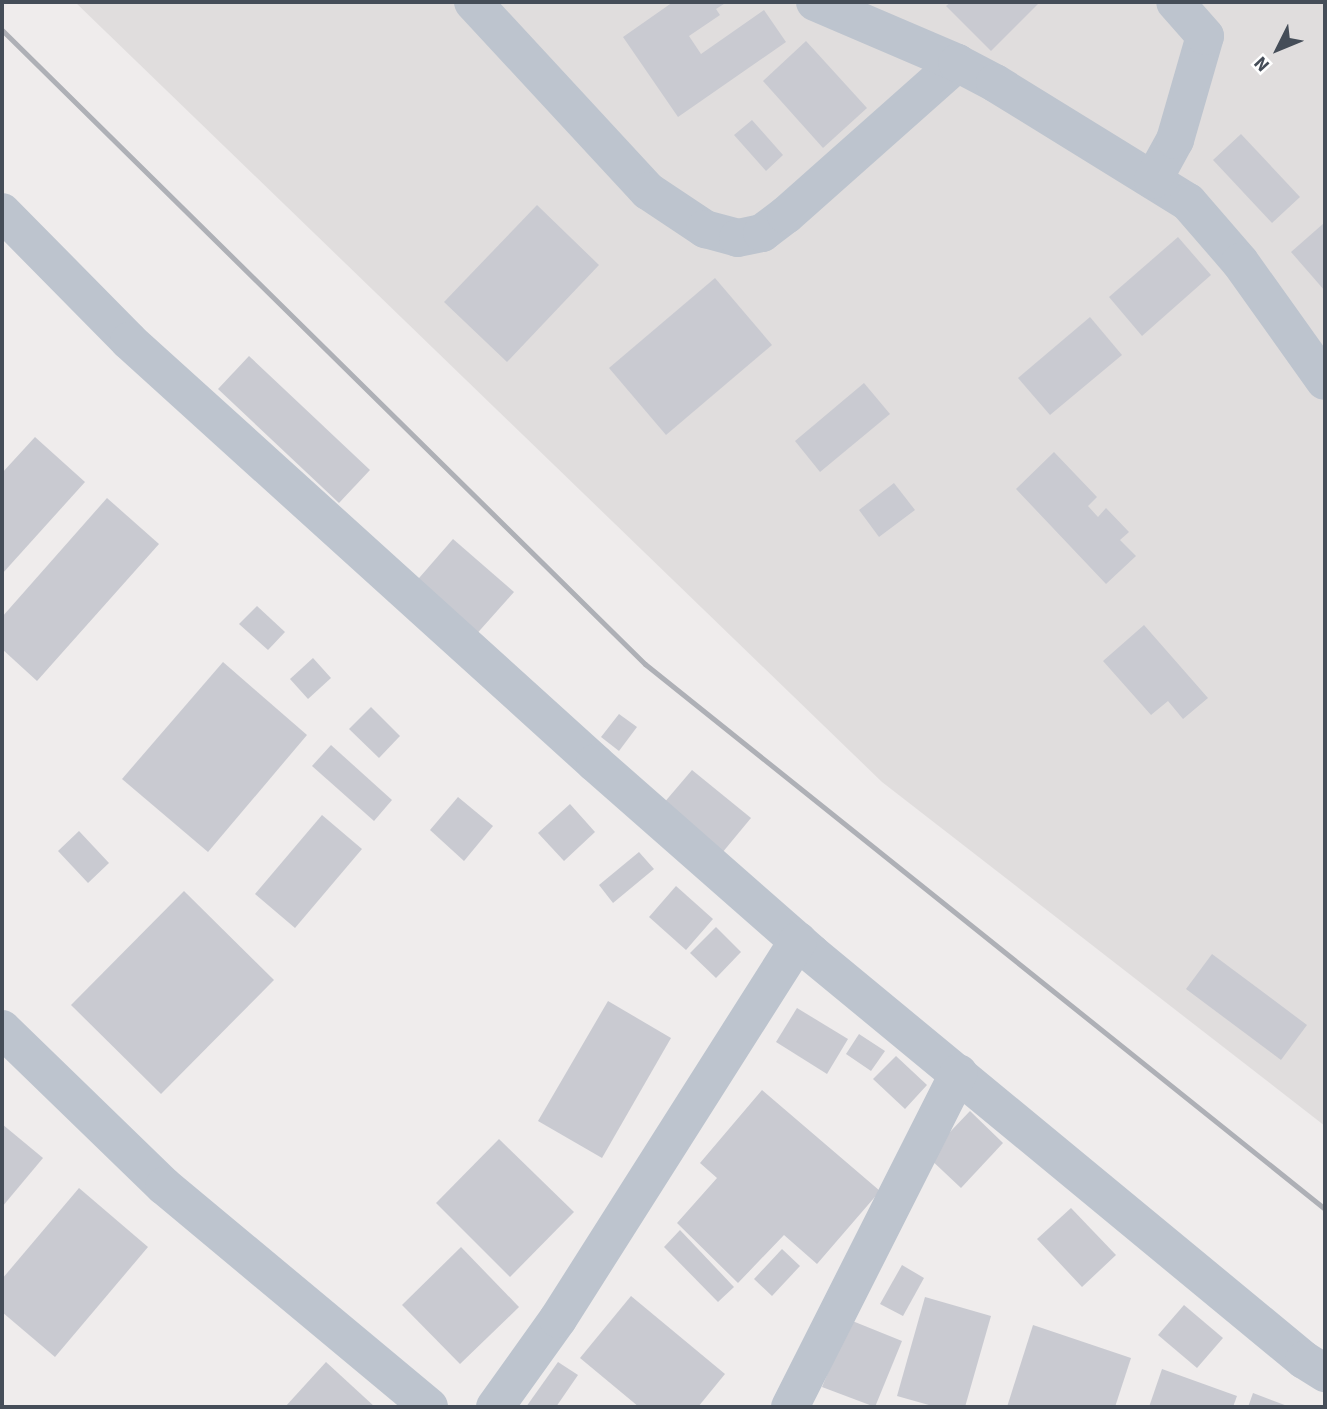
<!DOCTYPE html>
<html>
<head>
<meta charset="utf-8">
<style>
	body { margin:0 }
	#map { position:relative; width:1327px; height:1409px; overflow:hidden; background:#efecec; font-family:"Source Sans 3",sans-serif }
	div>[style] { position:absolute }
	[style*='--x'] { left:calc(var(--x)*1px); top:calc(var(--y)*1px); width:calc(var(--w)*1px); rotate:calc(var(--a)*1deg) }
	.education>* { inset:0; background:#e0dddd }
	.building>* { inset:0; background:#c9cad1 }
	.minor>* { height:38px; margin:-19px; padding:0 19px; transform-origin:19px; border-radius:19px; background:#bdc4ce }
	.rail>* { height:5px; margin:-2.5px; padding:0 2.5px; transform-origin:2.5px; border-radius:2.5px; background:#aeb0b6 }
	span { translate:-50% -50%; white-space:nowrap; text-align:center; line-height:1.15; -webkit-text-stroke:6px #fff; paint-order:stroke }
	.frame { position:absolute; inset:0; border:4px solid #454d58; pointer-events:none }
	.north { position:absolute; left:1243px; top:14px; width:70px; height:70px; -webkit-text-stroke:5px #fff; paint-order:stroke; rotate:227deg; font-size:19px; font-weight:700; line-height:28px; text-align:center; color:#454d58 }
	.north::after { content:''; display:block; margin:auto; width:24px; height:32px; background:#454d58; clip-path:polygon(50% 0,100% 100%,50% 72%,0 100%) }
</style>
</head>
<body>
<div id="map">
	<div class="education">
		<div style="clip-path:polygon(75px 2px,1325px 2px,1325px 1126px,882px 782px)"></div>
	</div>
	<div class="building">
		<div style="clip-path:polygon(673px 2px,727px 2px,716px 9px,720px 15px,689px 36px,701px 54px,764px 10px,786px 42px,678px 117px,623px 37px)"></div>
		<div style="clip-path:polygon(951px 2px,1040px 2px,991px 51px,946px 6px)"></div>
		<div style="clip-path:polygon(806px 41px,867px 108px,823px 148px,763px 81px)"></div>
		<div style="clip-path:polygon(752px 120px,783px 155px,766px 171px,734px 135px)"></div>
		<div style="clip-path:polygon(1241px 134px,1300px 197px,1272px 223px,1213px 160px)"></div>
		<div style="clip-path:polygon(537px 205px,599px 265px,507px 362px,444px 302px)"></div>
		<div style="clip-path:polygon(1324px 223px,1325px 225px,1325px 291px,1291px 252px)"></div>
		<div style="clip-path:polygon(1178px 237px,1211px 275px,1142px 336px,1109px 297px)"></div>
		<div style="clip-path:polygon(715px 278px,772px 345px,666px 435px,609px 368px)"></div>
		<div style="clip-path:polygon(1090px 317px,1122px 355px,1050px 415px,1018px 378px)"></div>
		<div style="clip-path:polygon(249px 356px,370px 470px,339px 503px,218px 389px)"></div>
		<div style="clip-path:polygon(864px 383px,890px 414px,820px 472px,795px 441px)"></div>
		<div style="clip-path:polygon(35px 437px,85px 482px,2px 574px,2px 473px)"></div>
		<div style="clip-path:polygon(1054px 452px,1097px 497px,1088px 506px,1098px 517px,1106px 508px,1129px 532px,1120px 540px,1136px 556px,1106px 584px,1016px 489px)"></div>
		<div style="clip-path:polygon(894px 483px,915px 510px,879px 537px,859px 510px)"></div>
		<div style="clip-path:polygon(107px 498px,159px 544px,37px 681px,2px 649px,2px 617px)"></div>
		<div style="clip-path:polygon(453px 539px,514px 592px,473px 638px,413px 585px)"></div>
		<div style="clip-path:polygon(257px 606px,285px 632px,268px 650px,239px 624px)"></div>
		<div style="clip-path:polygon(1144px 625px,1208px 698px,1183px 719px,1168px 701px,1151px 715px,1103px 661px)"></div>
		<div style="clip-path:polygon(313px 658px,331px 678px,308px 699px,290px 679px)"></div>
		<div style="clip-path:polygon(223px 662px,307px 735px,208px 852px,122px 779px)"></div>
		<div style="clip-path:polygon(371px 707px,400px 736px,379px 758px,349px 729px)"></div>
		<div style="clip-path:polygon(619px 714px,637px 727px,619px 751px,601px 737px)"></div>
		<div style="clip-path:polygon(331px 745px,392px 800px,374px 821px,312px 766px)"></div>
		<div style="clip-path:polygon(692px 770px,751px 818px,722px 853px,663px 804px)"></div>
		<div style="clip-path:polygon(458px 797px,493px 826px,464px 861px,430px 830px)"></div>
		<div style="clip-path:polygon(570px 804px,595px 832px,564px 861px,538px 833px)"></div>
		<div style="clip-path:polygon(322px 815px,362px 849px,295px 928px,255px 894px)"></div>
		<div style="clip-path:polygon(79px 831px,109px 863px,88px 883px,58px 851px)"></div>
		<div style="clip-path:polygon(639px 852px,654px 869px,613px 903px,599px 885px)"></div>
		<div style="clip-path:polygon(676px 886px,713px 919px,686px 950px,649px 917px)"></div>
		<div style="clip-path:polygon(184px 891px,274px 980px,161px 1094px,71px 1005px)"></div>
		<div style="clip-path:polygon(716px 927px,741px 952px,716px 978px,690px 953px)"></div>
		<div style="clip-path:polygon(1212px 954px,1307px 1025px,1281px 1060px,1186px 989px)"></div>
		<div style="clip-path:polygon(608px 1001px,671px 1038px,602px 1158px,538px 1121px)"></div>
		<div style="clip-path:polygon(797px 1008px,848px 1039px,827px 1074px,776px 1042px)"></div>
		<div style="clip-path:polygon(859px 1034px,885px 1051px,871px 1071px,846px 1054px)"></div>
		<div style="clip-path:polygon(896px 1056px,927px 1085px,905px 1109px,873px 1079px)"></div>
		<div style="clip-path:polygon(762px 1090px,880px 1191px,817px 1264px,784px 1235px,738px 1283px,677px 1223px,717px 1178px,700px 1163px)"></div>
		<div style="clip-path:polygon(970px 1111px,1003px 1143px,961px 1188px,927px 1156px)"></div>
		<div style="clip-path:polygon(2px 1124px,43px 1158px,2px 1207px)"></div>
		<div style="clip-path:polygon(499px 1139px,574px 1212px,510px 1277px,436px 1203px)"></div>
		<div style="clip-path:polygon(79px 1188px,148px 1247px,55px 1357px,2px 1312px,2px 1279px)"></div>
		<div style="clip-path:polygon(1071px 1208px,1116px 1255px,1082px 1287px,1037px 1239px)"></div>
		<div style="clip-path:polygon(680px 1230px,734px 1287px,718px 1302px,664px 1247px)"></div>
		<div style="clip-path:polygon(461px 1247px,519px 1307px,460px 1364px,402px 1305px)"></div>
		<div style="clip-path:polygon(782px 1249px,800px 1266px,772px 1296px,754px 1279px)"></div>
		<div style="clip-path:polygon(902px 1265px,924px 1278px,903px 1316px,880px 1304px)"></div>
		<div style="clip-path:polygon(631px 1296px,725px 1374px,698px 1407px,639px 1407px,580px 1358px)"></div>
		<div style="clip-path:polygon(925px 1297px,991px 1316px,965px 1407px,936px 1407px,897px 1396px)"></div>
		<div style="clip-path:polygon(1184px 1305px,1223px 1338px,1197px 1368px,1158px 1335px)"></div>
		<div style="clip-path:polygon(850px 1320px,902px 1341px,875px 1407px,822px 1387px)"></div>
		<div style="clip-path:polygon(1033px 1325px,1131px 1358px,1115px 1407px,1007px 1407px)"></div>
		<div style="clip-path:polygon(326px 1362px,375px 1407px,285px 1407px)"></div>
		<div style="clip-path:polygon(558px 1362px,578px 1375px,556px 1407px,526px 1407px)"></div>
		<div style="clip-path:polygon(1162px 1369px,1237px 1396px,1233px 1407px,1149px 1407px)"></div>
		<div style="clip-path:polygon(1253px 1393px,1290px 1407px,1248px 1407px)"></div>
	</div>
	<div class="minor">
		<div style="--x:473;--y:2;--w:258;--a:47.2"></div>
		<div style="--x:648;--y:191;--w:69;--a:33.7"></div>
		<div style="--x:705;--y:229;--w:34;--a:15"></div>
		<div style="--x:738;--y:238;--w:25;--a:-12"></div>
		<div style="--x:762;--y:233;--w:30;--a:-37"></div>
		<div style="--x:786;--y:215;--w:229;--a:-41.6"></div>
		<div style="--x:815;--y:2;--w:155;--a:23.2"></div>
		<div style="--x:957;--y:63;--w:43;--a:27.8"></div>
		<div style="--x:995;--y:83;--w:227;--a:31.7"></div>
		<div style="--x:1188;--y:202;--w:79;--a:49.1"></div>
		<div style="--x:1240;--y:262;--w:146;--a:54.5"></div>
		<div style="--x:1153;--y:180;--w:46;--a:-61.2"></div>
		<div style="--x:1175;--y:140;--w:108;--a:-73.9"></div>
		<div style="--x:1205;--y:36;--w:45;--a:-131.4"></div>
		<div style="--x:2;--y:212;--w:181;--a:45.4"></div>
		<div style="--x:129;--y:341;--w:629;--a:42.16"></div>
		<div style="--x:595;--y:763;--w:288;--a:41.3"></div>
		<div style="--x:811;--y:953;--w:639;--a:39.54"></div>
		<div style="--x:1304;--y:1360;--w:25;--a:32"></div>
		<div style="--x:2;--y:1029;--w:226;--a:44.1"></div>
		<div style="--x:164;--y:1186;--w:345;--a:39.8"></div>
		<div style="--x:495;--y:1407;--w:108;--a:-54.4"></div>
		<div style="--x:558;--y:1319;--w:448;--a:-57.6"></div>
		<div style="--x:790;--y:1407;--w:374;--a:-63.2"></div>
	</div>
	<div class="rail">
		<div style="--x:2;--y:30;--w:903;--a:44.6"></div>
		<div style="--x:645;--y:664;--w:871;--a:38.71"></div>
	</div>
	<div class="frame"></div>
	<div class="north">N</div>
</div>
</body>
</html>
